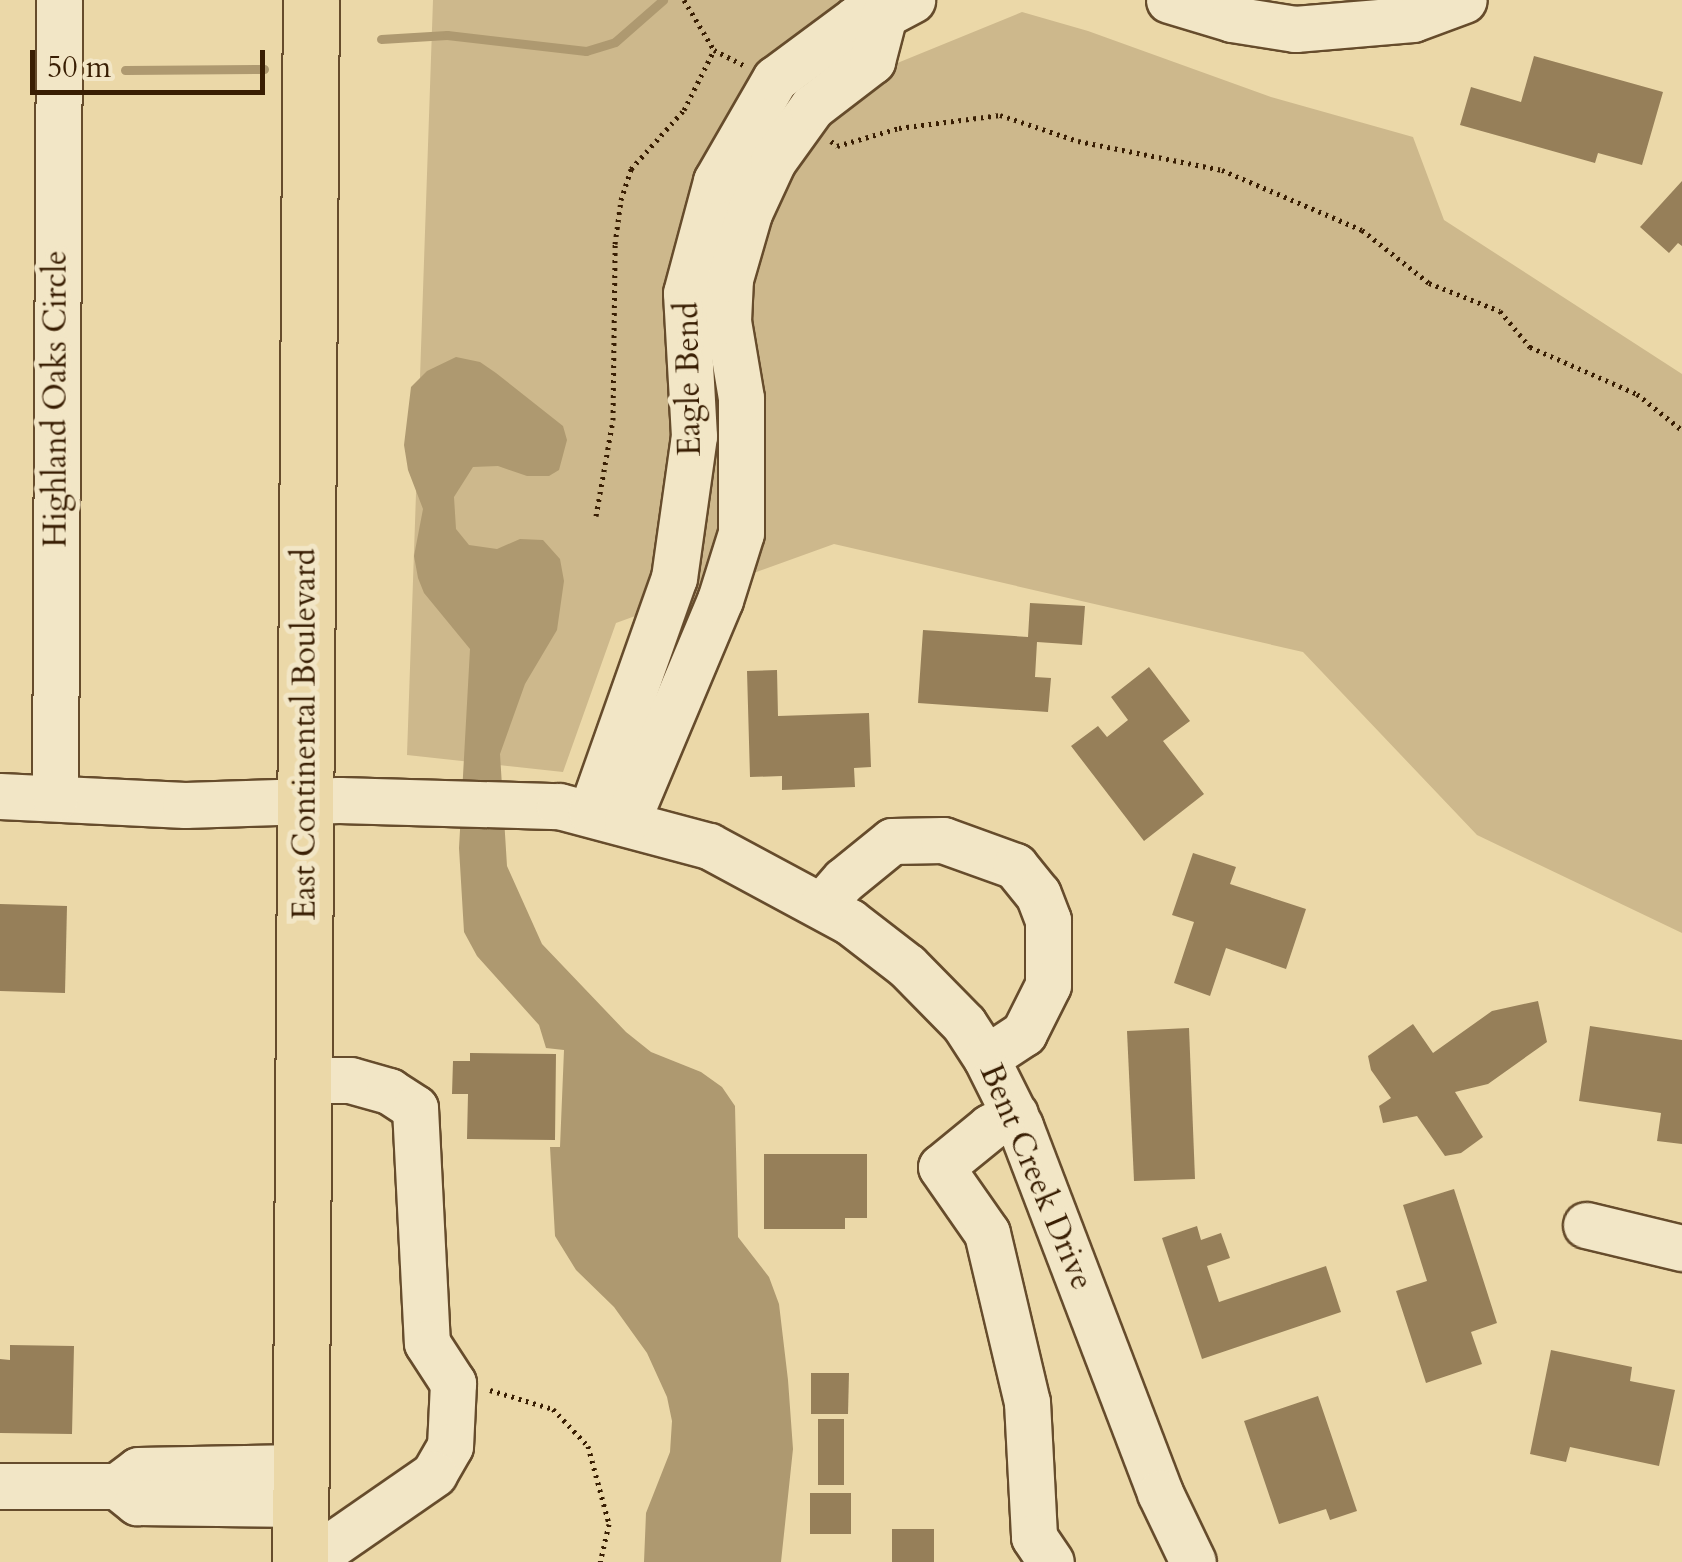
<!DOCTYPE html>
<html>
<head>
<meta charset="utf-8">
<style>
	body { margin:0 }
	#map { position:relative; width:1682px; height:1562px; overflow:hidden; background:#ebd8a8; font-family:Cardo,serif }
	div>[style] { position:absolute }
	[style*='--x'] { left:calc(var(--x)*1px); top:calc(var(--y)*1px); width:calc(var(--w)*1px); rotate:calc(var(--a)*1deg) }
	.green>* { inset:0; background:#cdb88c }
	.water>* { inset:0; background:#ae9970 }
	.stream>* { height:9px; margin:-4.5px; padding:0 4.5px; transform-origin:4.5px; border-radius:4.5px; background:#ae9970 }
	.building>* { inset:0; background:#967f59 }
	.path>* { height:5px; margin-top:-2.5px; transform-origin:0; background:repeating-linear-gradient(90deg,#391e03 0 2.5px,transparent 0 7.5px) }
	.roads { filter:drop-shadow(2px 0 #664c2c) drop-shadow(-2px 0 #664c2c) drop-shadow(0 2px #664c2c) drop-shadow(0 -2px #664c2c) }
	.minor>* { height:45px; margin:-22.5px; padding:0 22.5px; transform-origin:22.5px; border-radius:22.5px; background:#f2e6c6 }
	.major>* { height:55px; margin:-27.5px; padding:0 27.5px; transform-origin:27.5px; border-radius:27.5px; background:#ebd8a8 }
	span { translate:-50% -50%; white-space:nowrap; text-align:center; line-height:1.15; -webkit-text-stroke:10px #f2e6c6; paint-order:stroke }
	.street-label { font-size:32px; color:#391e03 }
	.scale { position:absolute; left:30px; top:50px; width:235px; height:45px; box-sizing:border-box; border:5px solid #391e03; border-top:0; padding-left:12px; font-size:30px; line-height:35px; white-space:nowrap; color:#391e03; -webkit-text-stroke:8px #f2e6c6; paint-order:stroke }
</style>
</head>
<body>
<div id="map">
	<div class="green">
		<div style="clip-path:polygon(433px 0,866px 0,890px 66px,1022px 12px,1088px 31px,1271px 97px,1413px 137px,1444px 220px,1682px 374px,1682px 933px,1477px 835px,1303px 652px,834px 544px,616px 623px,563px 772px,407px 755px)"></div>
	</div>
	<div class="water">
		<div style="clip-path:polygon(456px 357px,480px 362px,496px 373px,563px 426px,567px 440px,559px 470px,549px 476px,527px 476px,498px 466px,473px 467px,454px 497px,456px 529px,469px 545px,497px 549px,520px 539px,543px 540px,560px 559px,564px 581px,557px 630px,525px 684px,500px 754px,507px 866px,542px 944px,626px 1032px,651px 1052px,701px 1072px,722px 1087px,735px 1106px,738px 1237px,769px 1277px,779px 1304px,788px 1380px,793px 1449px,781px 1562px,644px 1562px,646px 1513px,670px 1452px,672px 1421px,667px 1397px,647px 1353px,614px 1307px,576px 1270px,555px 1236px,550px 1147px,560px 1147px,564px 1050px,546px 1048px,539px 1025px,477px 956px,464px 932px,459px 848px,470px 649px,424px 593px,418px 578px,414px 556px,423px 509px,408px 470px,404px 445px,411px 387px,427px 371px)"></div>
	</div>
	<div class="stream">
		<div style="--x:381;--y:39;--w:66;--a:-3.5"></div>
		<div style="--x:447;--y:35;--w:140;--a:6.6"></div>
		<div style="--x:586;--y:51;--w:30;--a:-17"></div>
		<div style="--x:615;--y:42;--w:64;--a:-41.2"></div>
		<div style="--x:125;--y:70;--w:139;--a:-0.4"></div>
	</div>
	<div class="building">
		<div style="clip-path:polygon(1534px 56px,1663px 92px,1642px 165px,1598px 153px,1595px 163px,1460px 125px,1471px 87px,1521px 102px)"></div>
		<div style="clip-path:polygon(1682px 181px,1682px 246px,1678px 243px,1669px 253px,1640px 227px)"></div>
		<div style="clip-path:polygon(1030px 603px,1085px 606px,1082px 645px,1037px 642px,1035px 677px,1051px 678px,1048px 712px,918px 703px,923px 630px,1028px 637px)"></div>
		<div style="clip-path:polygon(1149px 667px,1190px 721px,1163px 741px,1204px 794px,1144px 841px,1071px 746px,1098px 726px,1107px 737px,1128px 720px,1111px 697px)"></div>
		<div style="clip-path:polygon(777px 670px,778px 716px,869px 713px,871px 767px,854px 768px,855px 787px,782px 790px,782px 776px,750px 777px,747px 671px)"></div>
		<div style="clip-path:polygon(1193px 853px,1236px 867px,1230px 884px,1306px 909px,1286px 969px,1226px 948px,1210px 996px,1174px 983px,1194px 922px,1172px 915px)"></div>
		<div style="clip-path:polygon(0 904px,67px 906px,65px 993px,0 991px)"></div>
		<div style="clip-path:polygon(1538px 1001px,1547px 1042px,1488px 1084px,1455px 1092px,1483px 1137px,1461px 1153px,1445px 1156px,1417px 1116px,1383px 1123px,1379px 1106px,1391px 1098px,1371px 1070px,1368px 1056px,1413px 1024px,1433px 1053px,1492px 1011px)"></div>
		<div style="clip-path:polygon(1590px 1026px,1682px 1040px,1682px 1144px,1657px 1141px,1661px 1113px,1579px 1101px)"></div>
		<div style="clip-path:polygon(1189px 1028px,1195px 1179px,1134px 1181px,1127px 1031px)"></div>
		<div style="clip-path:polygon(470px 1053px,556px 1054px,555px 1140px,467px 1139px,468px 1094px,452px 1094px,453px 1061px,470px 1061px)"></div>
		<div style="clip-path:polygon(764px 1154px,867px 1154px,867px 1218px,845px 1218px,845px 1229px,764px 1229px)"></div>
		<div style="clip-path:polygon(1454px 1189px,1497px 1323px,1471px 1332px,1482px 1364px,1426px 1383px,1396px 1291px,1427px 1281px,1403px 1205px)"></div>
		<div style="clip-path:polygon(1197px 1226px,1201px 1240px,1221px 1233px,1230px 1258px,1207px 1266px,1219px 1302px,1326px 1266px,1341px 1312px,1202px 1359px,1162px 1238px)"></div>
		<div style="clip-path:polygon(10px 1345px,74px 1346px,72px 1434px,0 1433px,0 1359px,10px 1360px)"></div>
		<div style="clip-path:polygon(1551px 1350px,1632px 1367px,1630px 1381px,1675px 1390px,1659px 1466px,1570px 1447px,1566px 1462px,1530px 1454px)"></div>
		<div style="clip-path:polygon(811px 1373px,849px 1373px,848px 1414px,811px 1414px)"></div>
		<div style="clip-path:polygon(1318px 1396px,1357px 1511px,1330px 1520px,1326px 1509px,1279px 1524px,1244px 1421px)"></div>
		<div style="clip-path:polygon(818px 1419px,844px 1419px,844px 1485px,818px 1485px)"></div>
		<div style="clip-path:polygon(810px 1493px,851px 1493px,851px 1534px,810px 1534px)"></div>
		<div style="clip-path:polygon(892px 1529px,934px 1529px,934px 1562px,892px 1562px)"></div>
	</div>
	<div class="path">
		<div style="--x:684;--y:0;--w:58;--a:59"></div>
		<div style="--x:714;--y:50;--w:33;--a:27"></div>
		<div style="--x:831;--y:141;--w:8;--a:40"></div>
		<div style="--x:837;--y:146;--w:65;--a:-16.2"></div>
		<div style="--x:899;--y:128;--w:102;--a:-7.3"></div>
		<div style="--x:1000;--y:115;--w:82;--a:18.4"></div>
		<div style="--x:1078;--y:141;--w:147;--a:11.4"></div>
		<div style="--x:1222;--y:170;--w:152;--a:23.2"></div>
		<div style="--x:1362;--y:230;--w:85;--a:38.3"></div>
		<div style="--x:1429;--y:283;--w:76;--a:21.5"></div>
		<div style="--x:1500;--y:311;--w:47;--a:50.2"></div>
		<div style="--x:1530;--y:347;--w:117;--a:23.7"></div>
		<div style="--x:1637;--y:394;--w:58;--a:38.7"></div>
		<div style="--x:596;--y:516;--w:97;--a:-80"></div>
		<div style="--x:613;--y:420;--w:176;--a:-89.3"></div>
		<div style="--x:615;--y:244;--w:44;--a:-82.2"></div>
		<div style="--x:621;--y:200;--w:33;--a:-72"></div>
		<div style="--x:631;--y:169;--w:79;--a:-48.1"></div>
		<div style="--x:684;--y:110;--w:67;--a:-63.4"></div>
		<div style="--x:490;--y:1390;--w:66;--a:16.8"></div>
		<div style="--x:553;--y:1409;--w:51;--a:46.6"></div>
		<div style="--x:588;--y:1446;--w:81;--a:74.9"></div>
		<div style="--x:609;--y:1524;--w:39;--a:103"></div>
	</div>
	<div class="roads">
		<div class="minor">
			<div style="--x:1169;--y:0;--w:66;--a:16.8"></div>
			<div style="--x:1232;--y:19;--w:64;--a:9"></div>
			<div style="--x:1295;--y:29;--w:118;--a:-4.8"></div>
			<div style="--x:1413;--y:19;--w:54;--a:-20.4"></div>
			<div style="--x:0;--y:796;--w:185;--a:2.8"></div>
			<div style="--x:185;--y:805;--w:154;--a:-1.9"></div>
			<div style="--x:339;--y:800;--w:220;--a:1.6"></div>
			<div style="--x:559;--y:806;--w:155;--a:14.9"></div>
			<div style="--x:709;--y:846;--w:160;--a:28.3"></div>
			<div style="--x:850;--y:922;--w:72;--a:37.7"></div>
			<div style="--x:907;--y:966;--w:81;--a:45.5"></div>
			<div style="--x:964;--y:1024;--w:40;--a:57.1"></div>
			<div style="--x:986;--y:1058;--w:76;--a:63.4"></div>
			<div style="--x:1020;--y:1126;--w:393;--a:69.1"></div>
			<div style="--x:1160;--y:1493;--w:76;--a:64.4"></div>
			<div style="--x:55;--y:798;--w:798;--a:-89.71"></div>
			<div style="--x:591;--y:812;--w:248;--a:-70.5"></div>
			<div style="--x:674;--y:578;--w:143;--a:-82"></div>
			<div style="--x:694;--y:436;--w:143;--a:-93.2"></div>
			<div style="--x:686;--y:293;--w:116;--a:-75"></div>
			<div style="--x:716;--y:181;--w:118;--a:-60"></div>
			<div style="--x:775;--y:79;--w:101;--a:-36.5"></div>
			<div style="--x:856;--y:19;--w:28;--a:-8"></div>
			<div style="--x:884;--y:15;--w:32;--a:-28"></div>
			<div style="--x:627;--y:821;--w:240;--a:-67.2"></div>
			<div style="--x:720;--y:600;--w:70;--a:-72.6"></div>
			<div style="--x:741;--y:533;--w:135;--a:-90"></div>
			<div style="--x:741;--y:398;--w:78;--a:-99.6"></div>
			<div style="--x:728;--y:321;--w:42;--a:-87.3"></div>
			<div style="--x:730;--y:279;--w:69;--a:-73.9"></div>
			<div style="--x:749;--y:213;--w:57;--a:-65.2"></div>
			<div style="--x:773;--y:161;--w:67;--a:-54.2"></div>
			<div style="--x:812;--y:107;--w:76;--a:-37.5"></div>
			<div style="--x:872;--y:61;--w:48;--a:-75.4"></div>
			<div style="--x:822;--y:905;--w:33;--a:-49"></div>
			<div style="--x:844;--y:880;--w:62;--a:-39.1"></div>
			<div style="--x:892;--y:841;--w:51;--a:-1.1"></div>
			<div style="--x:943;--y:840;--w:77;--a:19.9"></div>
			<div style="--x:1015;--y:866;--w:36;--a:51"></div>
			<div style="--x:1038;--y:894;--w:28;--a:69"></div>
			<div style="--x:1048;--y:920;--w:65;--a:90"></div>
			<div style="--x:1048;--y:985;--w:54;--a:116.6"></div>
			<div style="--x:1024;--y:1033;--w:45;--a:146.7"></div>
			<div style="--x:303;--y:1080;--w:47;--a:0"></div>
			<div style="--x:350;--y:1080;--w:41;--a:15.8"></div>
			<div style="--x:389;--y:1091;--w:31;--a:33"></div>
			<div style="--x:415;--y:1108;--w:235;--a:87.1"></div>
			<div style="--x:427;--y:1343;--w:48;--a:57"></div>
			<div style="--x:453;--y:1383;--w:63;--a:92.7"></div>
			<div style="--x:450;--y:1446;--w:32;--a:120"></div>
			<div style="--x:434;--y:1474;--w:142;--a:145.3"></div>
			<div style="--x:1015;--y:1114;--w:28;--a:153"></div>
			<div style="--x:990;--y:1127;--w:63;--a:140.8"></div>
			<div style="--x:941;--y:1167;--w:80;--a:55.1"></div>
			<div style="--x:987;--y:1233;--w:174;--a:76.7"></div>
			<div style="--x:1027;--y:1402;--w:135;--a:87"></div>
			<div style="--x:1034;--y:1537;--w:30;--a:56"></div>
			<div style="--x:1586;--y:1225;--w:99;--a:13.5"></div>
			<div style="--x:0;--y:1486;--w:117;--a:0"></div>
			<div style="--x:117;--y:1486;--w:26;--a:-37"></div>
			<div style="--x:138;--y:1470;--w:161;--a:-1.1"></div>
			<div style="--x:117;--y:1486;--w:26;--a:39"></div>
			<div style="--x:137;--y:1502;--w:162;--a:0.7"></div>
		</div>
		<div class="major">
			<div style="--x:300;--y:1562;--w:1562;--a:-89.6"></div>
		</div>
	</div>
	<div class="street-label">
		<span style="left:689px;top:379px;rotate:-91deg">Eagle Bend</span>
		<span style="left:56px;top:399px;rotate:-90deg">Highland Oaks Circle</span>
		<span style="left:305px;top:734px;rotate:-90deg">East Continental Boulevard</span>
		<span style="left:1036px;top:1177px;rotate:67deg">Bent Creek Drive</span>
	</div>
	<div class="scale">50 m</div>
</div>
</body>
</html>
